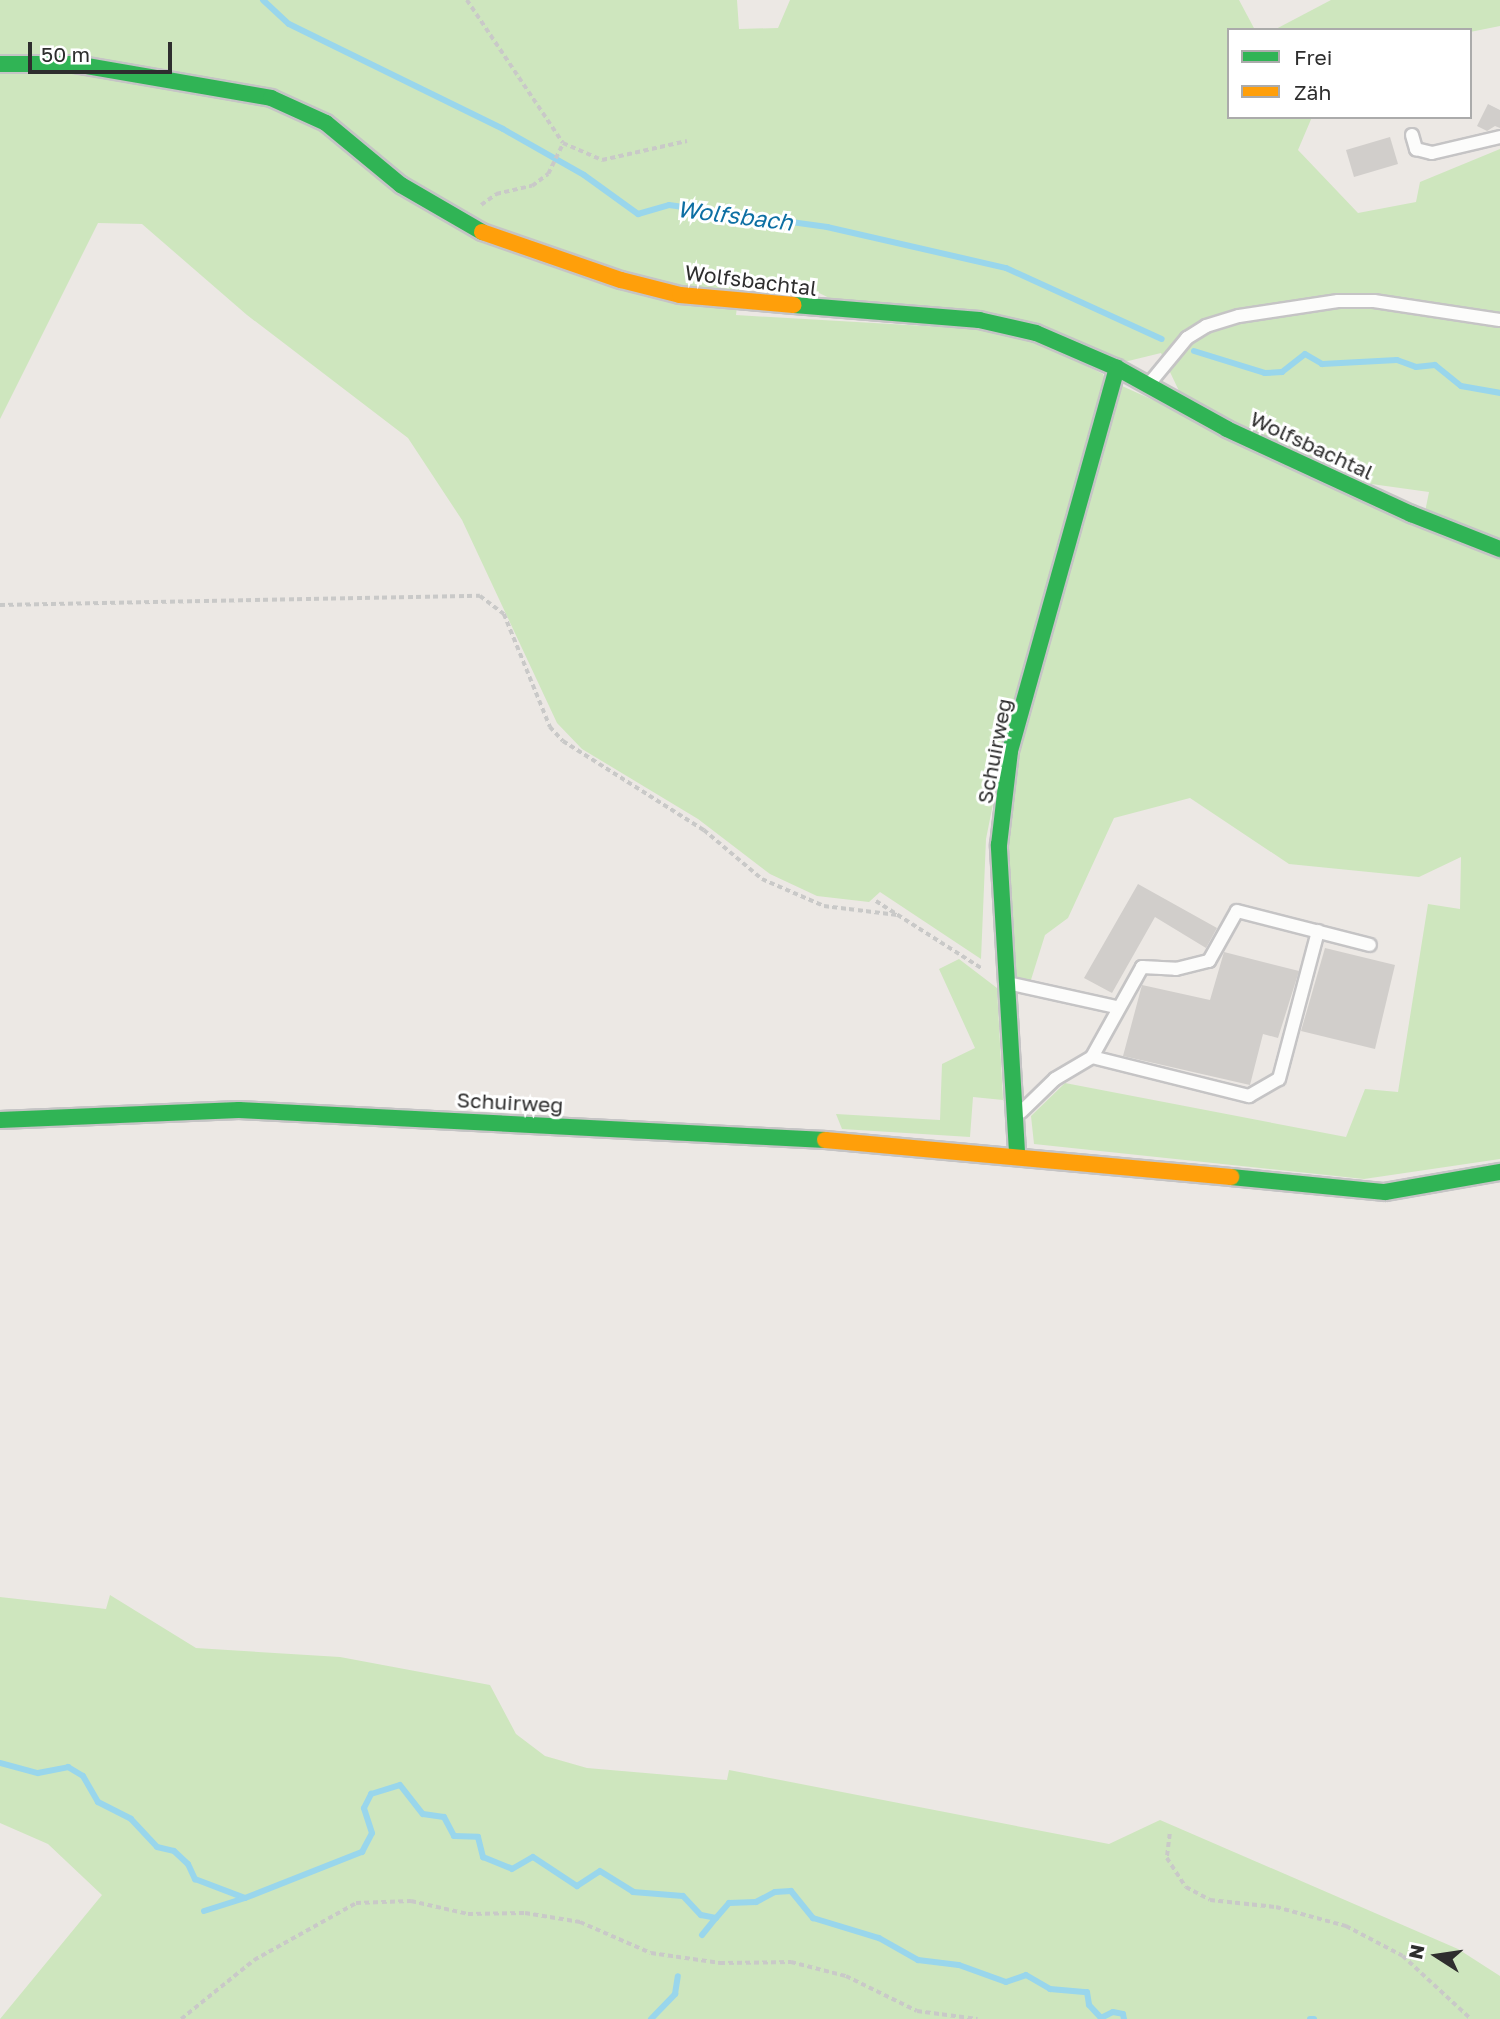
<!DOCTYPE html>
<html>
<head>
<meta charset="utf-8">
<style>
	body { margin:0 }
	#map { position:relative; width:1500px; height:2019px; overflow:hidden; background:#ece8e4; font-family:"Golos Text",sans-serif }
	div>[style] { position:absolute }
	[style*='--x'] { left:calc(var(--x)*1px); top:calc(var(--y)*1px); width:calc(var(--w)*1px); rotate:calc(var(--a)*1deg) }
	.green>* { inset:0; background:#cee6be }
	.stream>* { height:6px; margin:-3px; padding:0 3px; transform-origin:3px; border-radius:3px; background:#99d6ec }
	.building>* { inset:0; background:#d1cecb }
	.path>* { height:3.5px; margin-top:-1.75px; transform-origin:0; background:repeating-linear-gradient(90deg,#c9c9c8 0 5px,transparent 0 8.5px) }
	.roads { filter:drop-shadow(2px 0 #c5c4c5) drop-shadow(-2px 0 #c5c4c5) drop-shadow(0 2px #c5c4c5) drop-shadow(0 -2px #c5c4c5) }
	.lane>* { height:12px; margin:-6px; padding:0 6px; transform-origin:6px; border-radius:6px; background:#fcfcfb }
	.fast>* { height:16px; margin:-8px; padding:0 8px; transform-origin:8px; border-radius:8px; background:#30b455 }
	.slow>* { height:16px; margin:-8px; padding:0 8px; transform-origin:8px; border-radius:8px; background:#ff9f0a }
	span { translate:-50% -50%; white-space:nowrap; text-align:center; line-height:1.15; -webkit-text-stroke:6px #fff; paint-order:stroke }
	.street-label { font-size:21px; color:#2e2e2e }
	.water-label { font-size:23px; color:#0d6fa3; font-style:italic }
	.legend { position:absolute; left:1227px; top:28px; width:245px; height:91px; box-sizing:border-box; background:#fff; border:2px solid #ababab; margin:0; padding:9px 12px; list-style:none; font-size:21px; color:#2e2e2e }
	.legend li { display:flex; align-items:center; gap:14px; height:35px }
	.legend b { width:35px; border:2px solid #ababab }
	.north { position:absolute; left:1402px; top:1921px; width:70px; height:70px; -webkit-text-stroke:5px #fff; paint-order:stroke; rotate:282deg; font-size:19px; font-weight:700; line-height:28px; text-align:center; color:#2e2e2e }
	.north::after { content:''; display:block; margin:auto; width:24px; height:32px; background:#2e2e2e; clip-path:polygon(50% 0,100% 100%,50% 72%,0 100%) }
	.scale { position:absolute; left:28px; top:42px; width:144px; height:32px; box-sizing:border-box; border:4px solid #2e2e2e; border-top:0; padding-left:9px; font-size:21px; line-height:24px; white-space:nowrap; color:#2e2e2e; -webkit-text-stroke:5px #fff; paint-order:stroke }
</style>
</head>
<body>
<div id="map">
	<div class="green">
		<div style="clip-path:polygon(0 0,737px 0,739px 29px,778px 28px,790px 0,1239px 0,1255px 30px,1229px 30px,1229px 117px,1312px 117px,1298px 150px,1358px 213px,1416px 202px,1420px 182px,1500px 149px,1500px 542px,1425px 512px,1429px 492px,1357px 482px,1222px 421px,1179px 391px,1161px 353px,1120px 363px,1046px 328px,982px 313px,844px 305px,817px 292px,740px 283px,736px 315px,994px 330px,1028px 337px,1103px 374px,1108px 387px,1004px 749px,986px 839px,981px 959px,880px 892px,869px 902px,817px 896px,770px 874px,698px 819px,582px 749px,557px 723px,462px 520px,408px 438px,247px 315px,142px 224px,98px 223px,0 419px)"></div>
		<div style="clip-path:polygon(1331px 0,1500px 0,1500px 26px,1470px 32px,1274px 30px)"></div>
		<div style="clip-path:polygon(1122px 386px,1500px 556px,1500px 1159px,1364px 1179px,1034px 1144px,1031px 1116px,1065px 1083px,1346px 1137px,1365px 1089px,1398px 1092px,1428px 904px,1460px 909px,1461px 857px,1419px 877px,1289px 864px,1190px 798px,1114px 818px,1068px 918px,1045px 935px,1030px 983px,1016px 977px,1005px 840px,1017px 752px)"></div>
		<div style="clip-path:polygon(959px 959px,997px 988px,1003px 1100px,973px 1097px,970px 1137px,842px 1129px,836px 1114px,940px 1120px,942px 1064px,975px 1048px,939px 969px)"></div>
		<div style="clip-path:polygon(110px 1595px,196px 1648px,340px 1657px,490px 1685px,516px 1734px,545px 1756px,587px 1768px,727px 1780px,729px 1770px,1109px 1844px,1160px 1820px,1458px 1949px,1500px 1976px,1500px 2019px,0 2019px,102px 1895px,48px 1844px,0 1823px,0 1597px,106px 1609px)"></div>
	</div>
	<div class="stream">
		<div style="--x:263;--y:0;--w:35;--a:43"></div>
		<div style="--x:289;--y:24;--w:238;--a:26.1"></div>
		<div style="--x:503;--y:129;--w:93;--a:29.6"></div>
		<div style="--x:584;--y:175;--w:67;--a:35.8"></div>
		<div style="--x:638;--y:214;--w:32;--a:-16"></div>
		<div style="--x:669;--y:205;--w:160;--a:7.9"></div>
		<div style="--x:827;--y:227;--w:184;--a:12.9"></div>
		<div style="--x:1006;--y:268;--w:171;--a:24.5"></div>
		<div style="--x:1194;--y:351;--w:74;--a:17.2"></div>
		<div style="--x:1265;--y:373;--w:17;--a:-3"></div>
		<div style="--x:1282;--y:372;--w:29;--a:-38"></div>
		<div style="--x:1305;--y:354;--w:20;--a:30"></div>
		<div style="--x:1322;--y:364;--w:75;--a:-3.1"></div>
		<div style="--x:1397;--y:360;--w:20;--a:20"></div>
		<div style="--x:1416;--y:367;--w:19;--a:-6"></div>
		<div style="--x:1435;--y:365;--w:33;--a:39"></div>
		<div style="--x:1461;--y:386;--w:40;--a:10"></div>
		<div style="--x:0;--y:1763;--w:39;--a:15"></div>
		<div style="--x:38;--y:1773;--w:31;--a:-11"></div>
		<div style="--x:68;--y:1767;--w:17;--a:31"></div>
		<div style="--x:83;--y:1776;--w:30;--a:60"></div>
		<div style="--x:98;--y:1802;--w:37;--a:27"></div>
		<div style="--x:131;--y:1819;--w:38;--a:47"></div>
		<div style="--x:157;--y:1847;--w:17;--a:13"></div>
		<div style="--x:174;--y:1851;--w:19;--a:43"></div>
		<div style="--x:188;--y:1864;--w:17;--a:65"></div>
		<div style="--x:195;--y:1879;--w:53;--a:20.8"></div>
		<div style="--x:245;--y:1898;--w:126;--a:-21.5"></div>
		<div style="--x:362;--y:1852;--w:21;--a:-62"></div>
		<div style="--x:372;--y:1833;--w:26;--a:-108"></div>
		<div style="--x:364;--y:1808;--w:16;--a:-63"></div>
		<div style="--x:371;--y:1794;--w:30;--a:-17"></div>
		<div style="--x:400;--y:1785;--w:37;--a:52"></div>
		<div style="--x:423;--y:1814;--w:21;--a:8"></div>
		<div style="--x:444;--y:1817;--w:21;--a:62"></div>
		<div style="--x:454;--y:1836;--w:24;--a:2"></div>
		<div style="--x:478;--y:1837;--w:21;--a:76"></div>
		<div style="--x:483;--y:1857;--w:31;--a:22"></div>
		<div style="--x:512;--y:1869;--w:24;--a:-30"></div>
		<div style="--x:533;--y:1857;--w:53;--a:33.4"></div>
		<div style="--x:577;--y:1886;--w:27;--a:-33"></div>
		<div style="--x:600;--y:1871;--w:39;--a:32"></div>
		<div style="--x:633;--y:1892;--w:50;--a:4.6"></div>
		<div style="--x:683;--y:1896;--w:26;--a:47"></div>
		<div style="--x:701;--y:1915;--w:15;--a:11"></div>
		<div style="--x:716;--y:1918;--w:20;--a:-49"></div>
		<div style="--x:729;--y:1903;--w:27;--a:-2"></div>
		<div style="--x:756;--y:1902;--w:21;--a:-28"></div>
		<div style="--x:775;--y:1892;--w:16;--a:-4"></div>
		<div style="--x:791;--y:1891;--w:35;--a:51"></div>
		<div style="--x:813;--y:1918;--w:69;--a:16.9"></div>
		<div style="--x:879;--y:1938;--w:45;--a:29.4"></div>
		<div style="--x:918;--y:1960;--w:41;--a:7"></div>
		<div style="--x:959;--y:1965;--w:50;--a:19.9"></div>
		<div style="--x:1006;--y:1982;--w:21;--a:-19"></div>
		<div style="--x:1026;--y:1975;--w:28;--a:30"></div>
		<div style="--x:1050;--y:1989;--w:37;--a:5"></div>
		<div style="--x:1087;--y:1992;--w:13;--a:81"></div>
		<div style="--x:1089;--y:2005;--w:18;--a:47"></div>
		<div style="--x:1101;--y:2018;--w:13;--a:-27"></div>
		<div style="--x:1113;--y:2012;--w:10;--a:11"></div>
		<div style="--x:1123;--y:2014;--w:5;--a:79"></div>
		<div style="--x:204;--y:1911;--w:43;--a:-17.6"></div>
		<div style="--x:702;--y:1935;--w:22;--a:-51"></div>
		<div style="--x:651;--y:2019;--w:35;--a:-46"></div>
		<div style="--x:675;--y:1994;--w:18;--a:-81"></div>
		<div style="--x:1310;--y:2019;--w:4;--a:0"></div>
	</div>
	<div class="building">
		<div style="clip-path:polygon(1488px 104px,1500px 110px,1500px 128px,1495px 126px,1487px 131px,1477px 126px)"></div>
		<div style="clip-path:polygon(1390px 137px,1398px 164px,1354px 177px,1346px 150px)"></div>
		<div style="clip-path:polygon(1138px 884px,1217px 928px,1206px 948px,1155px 917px,1112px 993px,1084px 978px)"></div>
		<div style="clip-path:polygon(1325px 948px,1395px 965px,1375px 1049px,1301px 1031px)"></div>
		<div style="clip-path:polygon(1224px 952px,1299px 971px,1278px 1038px,1263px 1034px,1250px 1085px,1123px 1056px,1142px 985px,1210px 1000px)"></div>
	</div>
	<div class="path">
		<div style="--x:467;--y:0;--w:172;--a:56.1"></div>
		<div style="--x:563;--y:143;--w:43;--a:23.6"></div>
		<div style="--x:602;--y:160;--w:87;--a:-12.6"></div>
		<div style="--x:481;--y:205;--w:19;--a:-36"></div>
		<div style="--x:496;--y:194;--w:37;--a:-13"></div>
		<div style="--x:532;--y:186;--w:20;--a:-37"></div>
		<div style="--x:548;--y:174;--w:34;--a:-64"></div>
		<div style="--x:0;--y:605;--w:480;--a:-1.1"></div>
		<div style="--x:480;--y:596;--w:30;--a:37"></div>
		<div style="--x:504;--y:614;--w:122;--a:67.8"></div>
		<div style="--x:550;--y:727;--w:19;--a:47"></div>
		<div style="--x:563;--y:741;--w:167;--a:32.3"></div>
		<div style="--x:704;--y:830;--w:76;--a:40.2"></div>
		<div style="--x:762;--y:879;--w:68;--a:23.5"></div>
		<div style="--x:824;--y:906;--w:74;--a:7"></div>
		<div style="--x:876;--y:901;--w:125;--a:32.5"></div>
		<div style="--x:1170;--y:1834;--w:24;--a:97"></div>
		<div style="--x:1167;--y:1858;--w:35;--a:57"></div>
		<div style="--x:1186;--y:1887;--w:27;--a:28"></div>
		<div style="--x:1210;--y:1900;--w:66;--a:6.1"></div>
		<div style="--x:1276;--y:1907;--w:73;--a:15.2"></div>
		<div style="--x:1346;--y:1926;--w:64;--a:27.8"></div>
		<div style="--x:1403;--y:1956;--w:93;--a:42.8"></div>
		<div style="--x:181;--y:2019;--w:94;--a:-38.9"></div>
		<div style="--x:254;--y:1960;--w:117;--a:-29.2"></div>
		<div style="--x:356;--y:1903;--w:55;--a:-2.1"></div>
		<div style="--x:411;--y:1901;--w:58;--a:12.8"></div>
		<div style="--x:468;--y:1914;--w:57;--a:-1"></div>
		<div style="--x:525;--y:1913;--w:56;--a:9.3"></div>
		<div style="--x:580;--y:1922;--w:77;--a:23.6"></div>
		<div style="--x:651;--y:1953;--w:70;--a:8.2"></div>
		<div style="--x:720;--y:1963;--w:71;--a:-0.8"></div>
		<div style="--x:791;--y:1962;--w:57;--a:14.3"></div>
		<div style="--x:846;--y:1976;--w:79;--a:26.2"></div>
		<div style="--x:917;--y:2011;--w:61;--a:7.6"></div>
	</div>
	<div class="roads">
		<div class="lane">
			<div style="--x:1412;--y:135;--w:15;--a:74"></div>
			<div style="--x:1416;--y:149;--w:16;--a:14"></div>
			<div style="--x:1432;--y:153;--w:70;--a:-13.2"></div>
			<div style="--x:1149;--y:384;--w:60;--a:-50.4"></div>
			<div style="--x:1187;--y:338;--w:22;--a:-32"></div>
			<div style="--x:1206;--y:326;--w:34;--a:-17"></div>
			<div style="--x:1239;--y:316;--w:100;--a:-8.6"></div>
			<div style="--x:1338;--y:301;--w:36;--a:0"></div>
			<div style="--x:1374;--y:301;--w:127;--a:8.6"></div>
			<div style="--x:1007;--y:983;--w:112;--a:12.4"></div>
			<div style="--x:1092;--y:1057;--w:162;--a:14"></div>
			<div style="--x:1249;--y:1096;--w:34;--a:-30"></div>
			<div style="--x:1279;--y:1079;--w:153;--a:-75.2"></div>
			<div style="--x:1021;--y:1112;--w:47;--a:-44.1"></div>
			<div style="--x:1055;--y:1079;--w:43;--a:-30.7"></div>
			<div style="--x:1092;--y:1057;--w:103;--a:-60.9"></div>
			<div style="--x:1142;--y:967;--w:34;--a:3"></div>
			<div style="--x:1176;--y:969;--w:34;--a:-14"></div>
			<div style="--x:1209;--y:961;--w:57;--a:-60.8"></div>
			<div style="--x:1237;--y:911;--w:137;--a:14.3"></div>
		</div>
		<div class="fast">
			<div style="--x:0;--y:64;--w:75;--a:0"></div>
			<div style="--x:75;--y:64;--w:199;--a:9.8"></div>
			<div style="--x:271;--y:98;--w:60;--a:24.4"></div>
			<div style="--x:326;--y:123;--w:97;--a:39.6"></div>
			<div style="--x:401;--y:185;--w:94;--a:30.1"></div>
			<div style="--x:794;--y:305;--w:186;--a:4.6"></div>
			<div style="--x:979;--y:320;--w:58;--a:12.8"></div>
			<div style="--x:1036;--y:333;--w:88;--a:23.4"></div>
			<div style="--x:1117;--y:368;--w:126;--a:29"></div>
			<div style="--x:1227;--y:429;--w:203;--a:24.8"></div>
			<div style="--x:1411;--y:514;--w:96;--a:21.5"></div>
			<div style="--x:0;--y:1120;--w:239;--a:-2.4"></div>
			<div style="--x:239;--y:1110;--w:587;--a:2.93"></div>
			<div style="--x:1017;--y:1152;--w:308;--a:-93.4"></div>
			<div style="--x:999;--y:845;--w:95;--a:-83.3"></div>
			<div style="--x:1010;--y:751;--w:398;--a:-74.4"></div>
			<div style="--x:1231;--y:1177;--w:155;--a:5.6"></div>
			<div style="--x:1385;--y:1192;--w:117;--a:-9.9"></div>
		</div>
		<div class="slow">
			<div style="--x:482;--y:232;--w:147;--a:19.1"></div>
			<div style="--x:621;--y:280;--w:61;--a:14.3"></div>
			<div style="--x:680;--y:295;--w:114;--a:5"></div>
			<div style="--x:825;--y:1140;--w:408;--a:5.2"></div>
		</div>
	</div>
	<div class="street-label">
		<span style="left:751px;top:280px;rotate:7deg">Wolfsbachtal</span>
		<span style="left:1312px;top:445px;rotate:25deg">Wolfsbachtal</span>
		<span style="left:994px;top:751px;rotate:-79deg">Schuirweg</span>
		<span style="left:510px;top:1102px;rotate:3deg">Schuirweg</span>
	</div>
	<div class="water-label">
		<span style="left:735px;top:215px;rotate:7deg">Wolfsbach</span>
	</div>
	<ul class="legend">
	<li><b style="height:9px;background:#30b455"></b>Frei</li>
	<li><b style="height:9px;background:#ff9f0a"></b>Zäh</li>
	</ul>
	<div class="north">N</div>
	<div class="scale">50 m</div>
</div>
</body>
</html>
